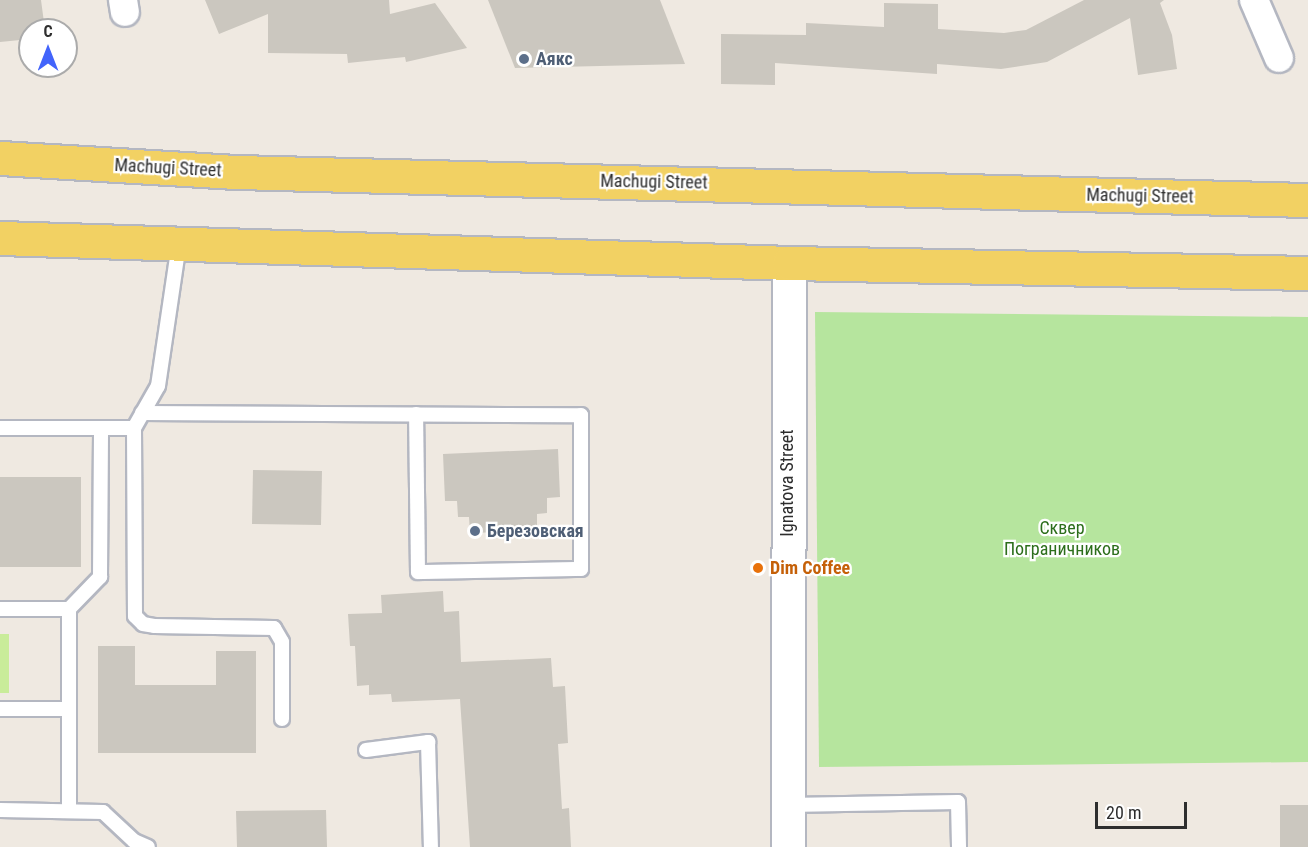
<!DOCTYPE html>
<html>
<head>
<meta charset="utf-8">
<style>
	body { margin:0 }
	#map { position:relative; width:1308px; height:847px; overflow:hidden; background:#efe9e1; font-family:"Roboto Condensed",sans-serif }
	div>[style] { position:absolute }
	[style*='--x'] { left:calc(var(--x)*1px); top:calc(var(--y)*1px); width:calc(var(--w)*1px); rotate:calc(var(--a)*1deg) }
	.green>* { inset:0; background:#b6e59e }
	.pitch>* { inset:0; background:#c9ec9a }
	.building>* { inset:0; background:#cbc7bf }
	.roads { filter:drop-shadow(2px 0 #b4b7c1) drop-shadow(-2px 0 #b4b7c1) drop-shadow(0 2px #b4b7c1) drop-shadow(0 -2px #b4b7c1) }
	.service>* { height:14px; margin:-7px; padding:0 7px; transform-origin:7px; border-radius:7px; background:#fff }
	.minor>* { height:28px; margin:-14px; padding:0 14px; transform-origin:14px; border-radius:14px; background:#fff }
	.tertiary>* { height:33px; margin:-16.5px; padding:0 16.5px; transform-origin:16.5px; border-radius:16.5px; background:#fff }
	.primary>* { height:33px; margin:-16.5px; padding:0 16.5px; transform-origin:16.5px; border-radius:16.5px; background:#f2d163 }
	.dots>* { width:16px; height:16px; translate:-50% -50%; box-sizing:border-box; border:3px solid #fff; border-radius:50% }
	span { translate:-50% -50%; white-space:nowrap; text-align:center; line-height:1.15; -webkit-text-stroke:4.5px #fff; paint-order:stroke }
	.service-label { font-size:18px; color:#4e5e75; font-weight:700 }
	.left { translate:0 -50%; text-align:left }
	.street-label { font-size:18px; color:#2e2e2e }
	.park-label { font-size:18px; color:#2c6e1b }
	.food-label { font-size:18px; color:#c56008; font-weight:700 }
	.north { position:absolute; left:18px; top:18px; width:60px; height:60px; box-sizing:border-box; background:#fff; border:2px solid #ababab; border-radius:50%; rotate:0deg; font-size:16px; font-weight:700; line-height:24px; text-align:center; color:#2e2e2e }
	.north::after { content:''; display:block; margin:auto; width:21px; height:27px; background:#4264fb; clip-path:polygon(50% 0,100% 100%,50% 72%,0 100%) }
	.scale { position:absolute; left:1095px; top:802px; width:92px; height:27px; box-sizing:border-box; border:3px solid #2e2e2e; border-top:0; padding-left:8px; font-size:18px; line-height:21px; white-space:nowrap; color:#2e2e2e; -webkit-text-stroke:4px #fff; paint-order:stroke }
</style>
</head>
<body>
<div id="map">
	<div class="green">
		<div style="clip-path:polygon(815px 312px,1308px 317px,1308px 762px,819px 767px)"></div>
	</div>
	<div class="pitch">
		<div style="clip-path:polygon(0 634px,9px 634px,9px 693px,0 693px)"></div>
	</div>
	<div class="building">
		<div style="clip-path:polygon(0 0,41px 0,45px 30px,30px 30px,30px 39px,0 42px)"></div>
		<div style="clip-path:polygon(205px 0,389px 0,390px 14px,435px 3px,467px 48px,406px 62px,405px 57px,348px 63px,347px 54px,268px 53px,268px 14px,219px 34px)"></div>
		<div style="clip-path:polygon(488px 0,660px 0,685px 64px,515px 68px)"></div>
		<div style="clip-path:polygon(1084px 0,1164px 0,1160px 3px,1172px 35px,1177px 69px,1138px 75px,1130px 18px,1047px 62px,1001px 69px,937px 64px,937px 74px,775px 63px,775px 85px,721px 84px,721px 34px,806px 35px,806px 23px,884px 27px,884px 3px,938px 4px,938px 29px,1004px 33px,1026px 30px)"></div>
		<div style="clip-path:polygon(558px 449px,560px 497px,547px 498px,547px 513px,537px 514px,537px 531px,470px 533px,469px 517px,458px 517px,457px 501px,445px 501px,443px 454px)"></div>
		<div style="clip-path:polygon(253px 470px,322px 471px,321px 525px,252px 524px)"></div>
		<div style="clip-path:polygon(0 477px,81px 477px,81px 567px,0 567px)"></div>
		<div style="clip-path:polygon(443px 591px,444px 612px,459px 611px,461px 662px,551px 658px,553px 687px,565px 686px,568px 743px,558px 744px,562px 809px,569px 808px,571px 847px,470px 847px,460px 699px,392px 702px,391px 694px,369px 695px,369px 685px,357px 686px,355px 646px,350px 646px,348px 614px,382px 613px,381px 595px)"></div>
		<div style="clip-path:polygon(98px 646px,135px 646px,135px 685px,216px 685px,216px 651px,256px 651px,256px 753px,98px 753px)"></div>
		<div style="clip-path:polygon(1280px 805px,1308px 805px,1308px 847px,1280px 847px)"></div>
		<div style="clip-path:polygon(326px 810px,327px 847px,237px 847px,236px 811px)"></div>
	</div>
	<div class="roads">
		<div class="service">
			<div style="--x:142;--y:413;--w:439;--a:0.3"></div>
			<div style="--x:581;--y:415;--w:154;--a:90"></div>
			<div style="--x:581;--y:569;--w:163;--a:178.9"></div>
			<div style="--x:418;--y:572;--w:158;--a:-90.7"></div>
			<div style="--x:0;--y:428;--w:134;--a:0"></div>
			<div style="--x:134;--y:428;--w:48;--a:-60.3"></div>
			<div style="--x:158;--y:386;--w:144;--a:-81.6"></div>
			<div style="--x:134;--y:428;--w:188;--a:89.7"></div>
			<div style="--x:135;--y:616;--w:11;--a:45"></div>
			<div style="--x:143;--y:624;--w:11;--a:10"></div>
			<div style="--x:154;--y:626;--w:120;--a:1"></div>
			<div style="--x:274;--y:628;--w:16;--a:60"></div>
			<div style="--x:282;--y:642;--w:77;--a:90"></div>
			<div style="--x:0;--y:609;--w:69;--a:0"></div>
			<div style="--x:0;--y:709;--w:69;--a:0"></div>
			<div style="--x:366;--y:750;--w:63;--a:-7.4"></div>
			<div style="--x:428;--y:742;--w:105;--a:88.4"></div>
			<div style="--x:788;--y:805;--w:170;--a:-1"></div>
			<div style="--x:958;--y:802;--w:45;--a:88.7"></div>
			<div style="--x:0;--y:810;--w:103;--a:1.1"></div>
			<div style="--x:103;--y:812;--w:42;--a:43.1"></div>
			<div style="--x:134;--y:841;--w:15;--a:23"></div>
			<div style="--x:69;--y:810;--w:201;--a:-90"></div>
			<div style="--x:69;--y:609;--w:45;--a:-45.9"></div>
			<div style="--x:100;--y:577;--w:149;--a:-89.6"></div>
		</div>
		<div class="minor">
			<div style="--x:123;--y:0;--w:12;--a:81"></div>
			<div style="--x:1254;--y:0;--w:63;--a:66.7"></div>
		</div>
		<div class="tertiary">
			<div style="--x:788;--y:847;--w:584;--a:-89.9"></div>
		</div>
		<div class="primary">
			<div style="--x:0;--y:158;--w:237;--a:3.4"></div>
			<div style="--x:237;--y:172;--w:1071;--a:1.5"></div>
			<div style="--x:0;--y:238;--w:789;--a:1.81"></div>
			<div style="--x:789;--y:263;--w:519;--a:1.1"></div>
		</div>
	</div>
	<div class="dots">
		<div style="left:524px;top:59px;background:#5c6f8a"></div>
		<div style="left:475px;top:531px;background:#5c6f8a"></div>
		<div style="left:758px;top:568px;background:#e8710a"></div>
	</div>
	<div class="service-label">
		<span class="left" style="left:536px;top:59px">Аякс</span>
		<span class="left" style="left:487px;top:531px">Березовская</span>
	</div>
	<div class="street-label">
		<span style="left:168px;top:168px;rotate:3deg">Machugi Street</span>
		<span style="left:654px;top:182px;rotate:1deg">Machugi Street</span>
		<span style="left:1140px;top:196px;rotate:1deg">Machugi Street</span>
		<span style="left:787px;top:483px;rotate:-90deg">Ignatova Street</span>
	</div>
	<div class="park-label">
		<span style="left:1062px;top:539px">Сквер<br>Пограничников</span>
	</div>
	<div class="food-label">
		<span class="left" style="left:770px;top:568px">Dim Coffee</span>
	</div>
	<div class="north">С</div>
	<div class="scale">20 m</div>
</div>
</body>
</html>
